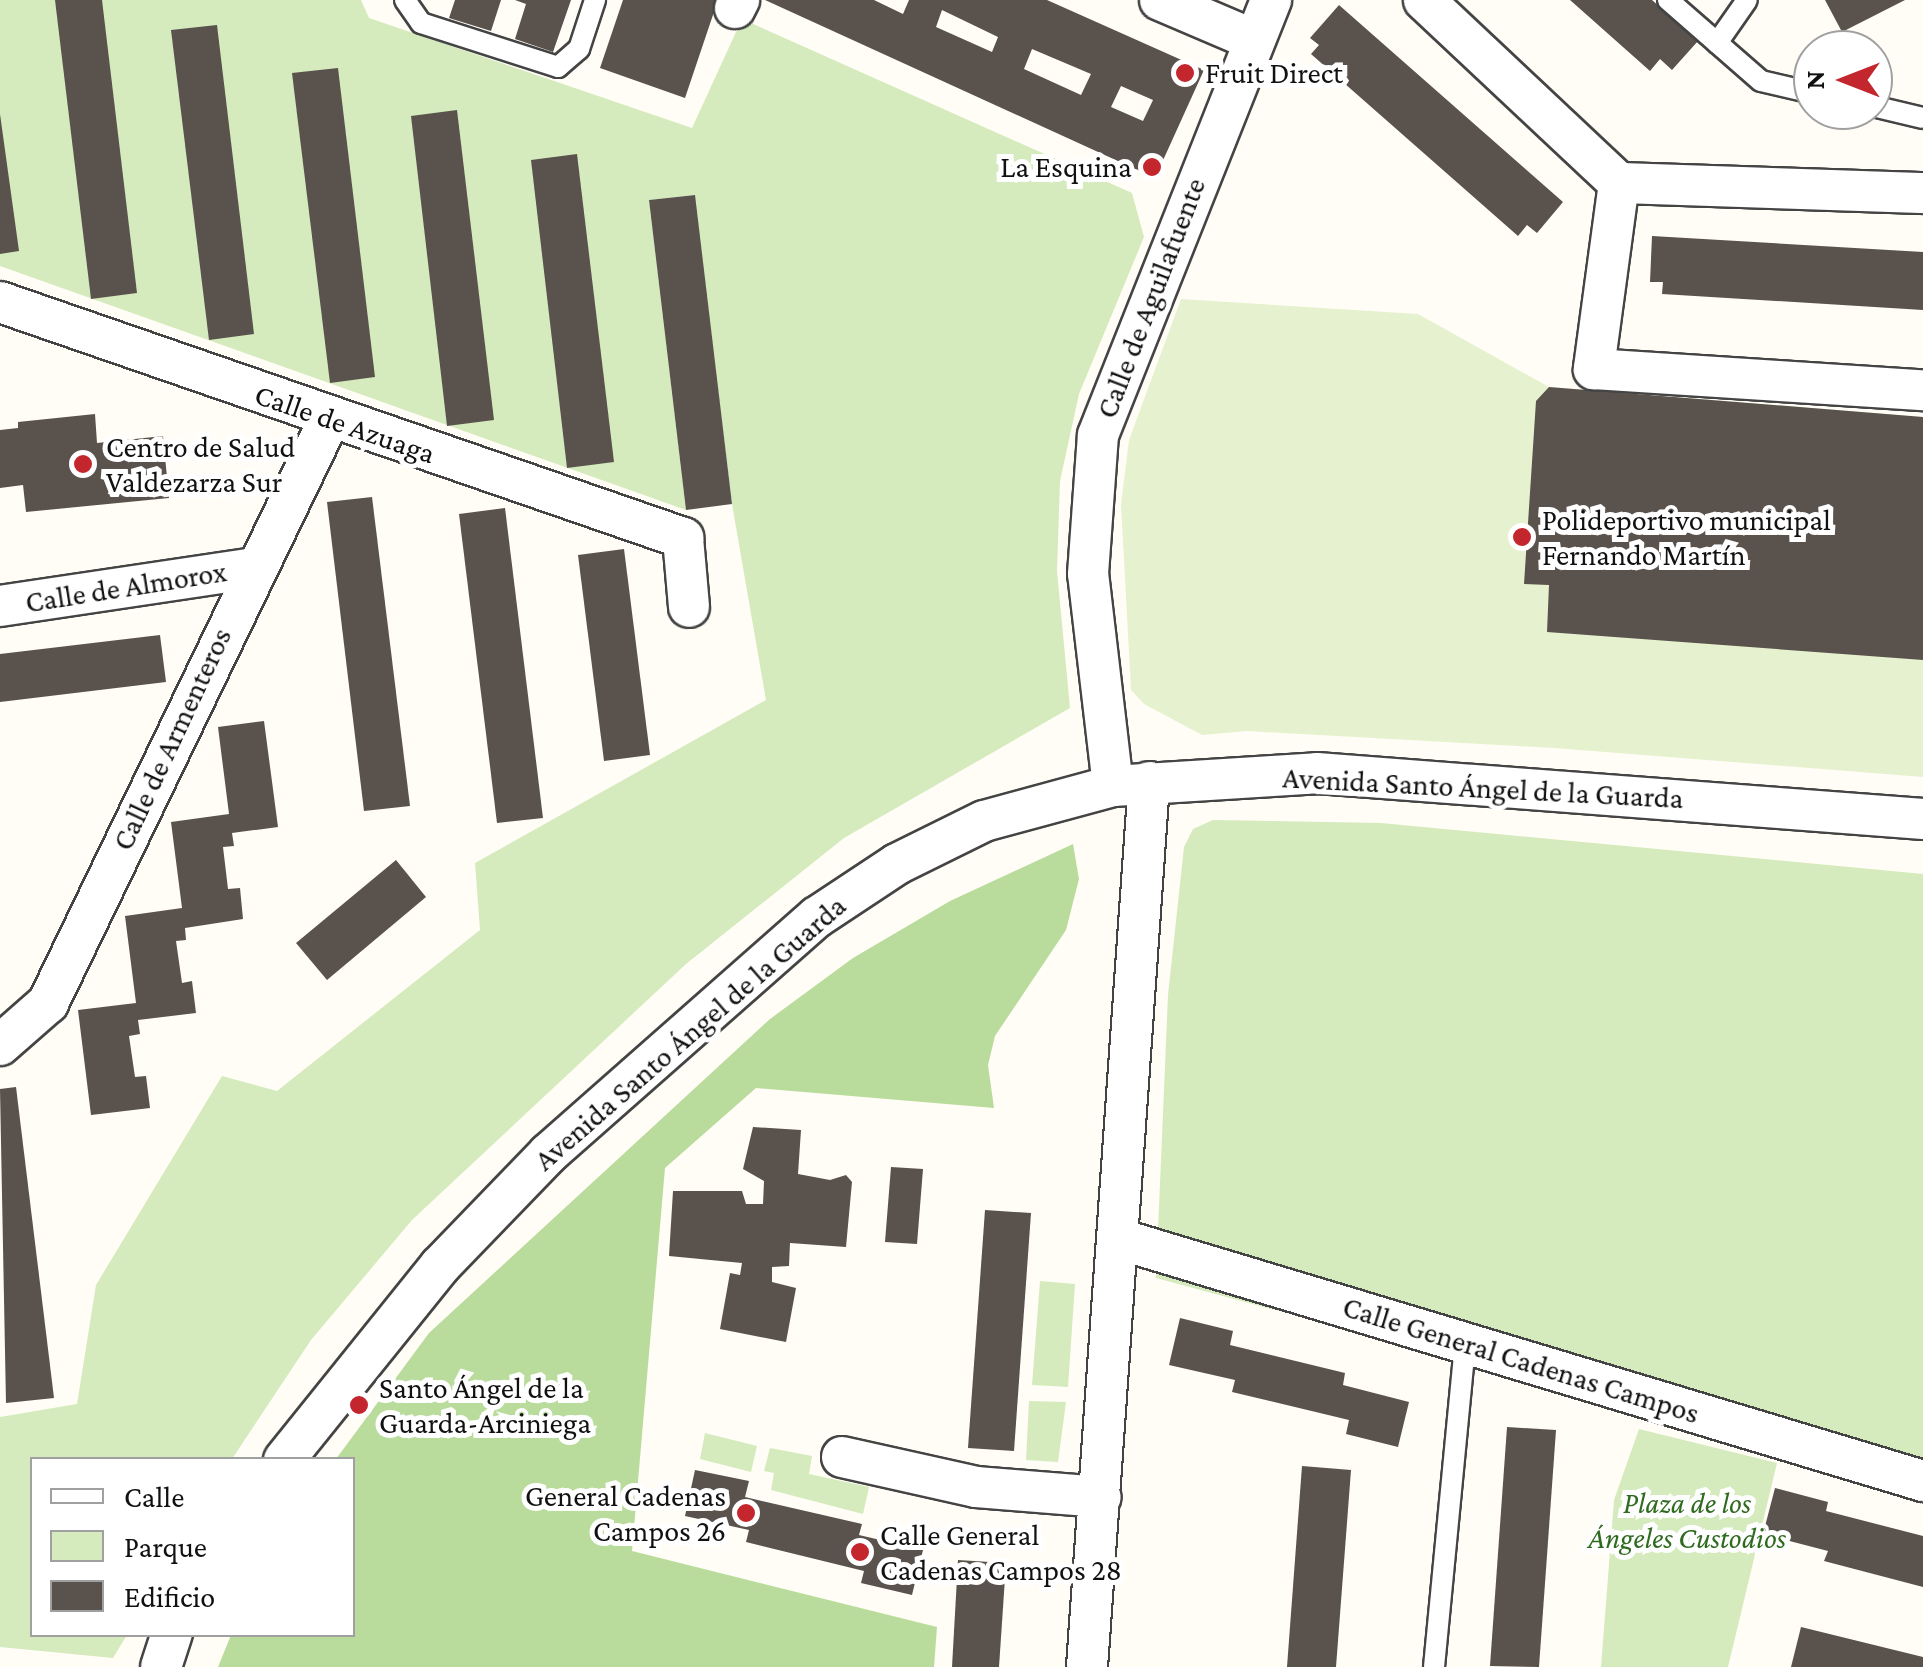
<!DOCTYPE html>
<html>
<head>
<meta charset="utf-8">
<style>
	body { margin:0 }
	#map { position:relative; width:1923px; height:1667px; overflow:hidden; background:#fffdf5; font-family:"Crimson Pro",serif }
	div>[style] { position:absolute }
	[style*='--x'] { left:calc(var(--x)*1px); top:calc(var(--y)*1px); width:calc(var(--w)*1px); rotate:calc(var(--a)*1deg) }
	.green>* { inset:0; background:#d5ebbd }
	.forest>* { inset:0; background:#b9dc9c }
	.pitch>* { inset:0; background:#e6f2cf }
	.building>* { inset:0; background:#5a524d }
	.roads { filter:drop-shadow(2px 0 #444) drop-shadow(-2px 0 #444) drop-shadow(0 2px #444) drop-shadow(0 -2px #444) }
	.lane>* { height:20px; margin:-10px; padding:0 10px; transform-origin:10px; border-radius:10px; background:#fff }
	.street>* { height:40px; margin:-20px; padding:0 20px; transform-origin:20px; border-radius:20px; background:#fff }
	.dots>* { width:28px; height:28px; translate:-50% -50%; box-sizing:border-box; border:5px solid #fff; border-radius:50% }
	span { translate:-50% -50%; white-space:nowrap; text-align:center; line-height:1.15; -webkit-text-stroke:10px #fff; paint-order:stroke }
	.poi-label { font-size:30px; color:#111 }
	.left { translate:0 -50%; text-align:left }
	.right { translate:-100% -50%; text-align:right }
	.street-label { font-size:30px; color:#111 }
	.park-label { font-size:30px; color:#2f6b1f; font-style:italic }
	.legend { position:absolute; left:30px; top:1457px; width:325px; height:180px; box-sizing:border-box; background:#fff; border:2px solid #a0a0a0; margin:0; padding:12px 18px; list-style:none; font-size:30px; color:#111 }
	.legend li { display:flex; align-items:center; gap:20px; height:50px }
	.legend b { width:50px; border:2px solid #a0a0a0 }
	.north { position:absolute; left:1793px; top:30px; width:100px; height:100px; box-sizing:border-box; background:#fff; border:2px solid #a0a0a0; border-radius:50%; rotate:270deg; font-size:28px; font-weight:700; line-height:40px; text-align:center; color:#111 }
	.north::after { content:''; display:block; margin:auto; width:35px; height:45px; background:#c4262e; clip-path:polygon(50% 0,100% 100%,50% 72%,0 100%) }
</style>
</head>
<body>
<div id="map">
	<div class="green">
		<div style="clip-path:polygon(0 0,361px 0,369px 18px,692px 128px,742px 19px,1132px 193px,1144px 237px,1079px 394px,1060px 481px,1057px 571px,1070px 708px,844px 838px,686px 964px,412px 1220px,311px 1340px,232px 1459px,32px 1460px,32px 1634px,127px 1635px,113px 1658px,0 1647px,0 1417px,77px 1404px,96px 1285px,222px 1076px,277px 1091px,480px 930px,475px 863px,766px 700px,732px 504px,694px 195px,649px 200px,686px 510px,0 266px)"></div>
		<div style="clip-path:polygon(1213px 820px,1381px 823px,1923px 874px,1923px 1484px,1156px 1278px,1168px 995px,1184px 847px,1193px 829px)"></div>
		<div style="clip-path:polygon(1040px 1281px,1075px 1284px,1068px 1387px,1032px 1385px)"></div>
		<div style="clip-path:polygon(1029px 1401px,1066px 1402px,1058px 1462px,1026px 1460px)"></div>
		<div style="clip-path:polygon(1639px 1429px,1777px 1463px,1728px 1667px,1601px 1667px,1614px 1500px)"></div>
		<div style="clip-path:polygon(705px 1433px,757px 1446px,751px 1472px,700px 1459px)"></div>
		<div style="clip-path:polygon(770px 1448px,812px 1456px,809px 1474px,869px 1487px,863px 1514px,771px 1490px,774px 1473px,764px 1471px)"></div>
	</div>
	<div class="forest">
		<div style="clip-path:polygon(1073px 844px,1079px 879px,1066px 930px,995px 1036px,988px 1065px,994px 1108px,756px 1088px,665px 1168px,632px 1551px,937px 1627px,934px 1667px,218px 1667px,231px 1635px,352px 1634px,352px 1460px,336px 1459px,429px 1333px,770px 1019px,853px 958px,950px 901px)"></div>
	</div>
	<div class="pitch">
		<div style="clip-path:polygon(1181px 299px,1418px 314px,1549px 387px,1923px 417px,1923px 777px,1554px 748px,1246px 731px,1202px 735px,1144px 704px,1131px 690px,1121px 504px,1129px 440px)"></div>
	</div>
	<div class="building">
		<div style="clip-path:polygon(55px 0,102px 0,137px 293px,91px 299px)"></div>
		<div style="clip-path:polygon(455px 0,501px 0,491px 31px,449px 18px)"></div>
		<div style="clip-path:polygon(515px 0,571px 0,553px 52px,515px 39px,526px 4px)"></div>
		<div style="clip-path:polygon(623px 0,718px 0,685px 98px,600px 68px)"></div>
		<div style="clip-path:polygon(evenodd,765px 0,874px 0,903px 14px,909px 0,1047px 0,1204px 70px,1155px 178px,765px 0,942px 10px,998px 37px,992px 52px,936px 27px,942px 10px,765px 0,1032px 49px,1091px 74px,1081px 95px,1024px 69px,1032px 49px,765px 0,1121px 86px,1153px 100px,1143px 121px,1111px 107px,1121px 86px)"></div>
		<div style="clip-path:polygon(1570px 0,1652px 0,1698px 41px,1672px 70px,1660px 59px,1650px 71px)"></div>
		<div style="clip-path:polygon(1825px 0,1905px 0,1842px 32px)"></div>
		<div style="clip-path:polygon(1339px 5px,1563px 202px,1537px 233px,1527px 225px,1518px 236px,1311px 54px,1319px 45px,1310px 38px)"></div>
		<div style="clip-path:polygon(217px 25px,254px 334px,209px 340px,171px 30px)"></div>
		<div style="clip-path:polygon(338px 68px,375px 377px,330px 383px,292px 73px)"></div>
		<div style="clip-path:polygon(457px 110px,494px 420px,447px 426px,411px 116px)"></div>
		<div style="clip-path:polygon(0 114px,19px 251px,0 254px)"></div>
		<div style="clip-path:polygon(577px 154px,614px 462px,567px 468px,531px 160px)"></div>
		<div style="clip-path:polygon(695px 195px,732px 504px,686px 510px,649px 200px)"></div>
		<div style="clip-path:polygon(1652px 236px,1923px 252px,1923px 310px,1662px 294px,1663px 282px,1650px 282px)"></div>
		<div style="clip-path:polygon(1549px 387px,1923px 417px,1923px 660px,1547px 632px,1549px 585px,1524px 584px,1536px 401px)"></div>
		<div style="clip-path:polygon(95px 414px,97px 443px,163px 436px,169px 498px,26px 512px,23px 485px,0 488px,0 430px,18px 428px,18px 422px)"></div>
		<div style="clip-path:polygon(372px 497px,410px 806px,364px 811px,327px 502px)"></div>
		<div style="clip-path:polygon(505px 508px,543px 818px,497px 823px,459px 514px)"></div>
		<div style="clip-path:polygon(624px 549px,650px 755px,604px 761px,578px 555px)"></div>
		<div style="clip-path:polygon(160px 635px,166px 682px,0 702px,0 654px)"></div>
		<div style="clip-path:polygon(264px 721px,278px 827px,232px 833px,234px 846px,223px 847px,228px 889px,240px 888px,243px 919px,185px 928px,186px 940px,176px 941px,182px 983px,192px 981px,196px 1013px,138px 1020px,140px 1034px,129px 1036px,135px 1077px,146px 1076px,150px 1108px,91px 1115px,78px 1010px,136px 1003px,125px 916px,182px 908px,171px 822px,229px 814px,218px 727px)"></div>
		<div style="clip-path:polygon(396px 860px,426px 897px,327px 980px,296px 943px)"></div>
		<div style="clip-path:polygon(16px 1087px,54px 1398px,6px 1403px,0 1089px)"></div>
		<div style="clip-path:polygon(753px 1127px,801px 1130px,798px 1174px,830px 1180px,846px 1175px,852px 1182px,846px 1247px,790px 1243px,789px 1266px,772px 1267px,772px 1282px,796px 1288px,786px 1342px,720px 1329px,730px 1273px,740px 1275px,742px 1263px,669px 1256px,673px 1191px,742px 1191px,746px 1204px,763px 1204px,764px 1181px,743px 1169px)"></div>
		<div style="clip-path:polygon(891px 1167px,923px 1169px,917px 1244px,885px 1242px)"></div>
		<div style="clip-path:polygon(985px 1210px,1031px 1213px,1014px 1451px,968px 1448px)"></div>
		<div style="clip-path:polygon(1180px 1318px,1233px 1331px,1230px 1345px,1345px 1373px,1343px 1385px,1409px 1402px,1398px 1447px,1346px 1434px,1349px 1420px,1232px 1392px,1235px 1380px,1169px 1365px)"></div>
		<div style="clip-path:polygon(1507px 1427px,1556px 1430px,1539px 1667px,1490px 1666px)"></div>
		<div style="clip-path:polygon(1302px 1466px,1351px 1470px,1336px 1667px,1287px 1667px)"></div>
		<div style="clip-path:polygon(695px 1470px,749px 1481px,745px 1497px,862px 1524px,859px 1535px,923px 1550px,912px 1595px,861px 1583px,864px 1571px,746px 1542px,749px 1530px,685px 1516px)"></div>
		<div style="clip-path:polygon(1775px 1488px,1828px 1502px,1826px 1511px,1923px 1536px,1923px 1587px,1824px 1561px,1828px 1551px,1763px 1534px)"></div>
		<div style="clip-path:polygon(958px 1560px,1006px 1563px,999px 1667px,952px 1667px)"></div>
		<div style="clip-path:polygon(1801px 1627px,1923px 1657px,1923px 1667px,1791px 1667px)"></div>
	</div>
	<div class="roads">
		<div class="lane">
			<div style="--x:405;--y:0;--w:28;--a:55"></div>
			<div style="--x:421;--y:23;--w:144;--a:17.8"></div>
			<div style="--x:558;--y:67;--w:28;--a:-41"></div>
			<div style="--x:579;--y:49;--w:52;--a:-71.9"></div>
			<div style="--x:1668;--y:0;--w:123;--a:41.1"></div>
			<div style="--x:1761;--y:81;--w:53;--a:13"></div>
			<div style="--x:1717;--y:43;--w:52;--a:-55.1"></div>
			<div style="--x:1873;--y:106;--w:51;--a:13.5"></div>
			<div style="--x:1434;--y:1667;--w:325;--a:-84.5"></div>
		</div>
		<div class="street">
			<div style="--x:1160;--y:0;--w:102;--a:23.1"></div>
			<div style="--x:1424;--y:0;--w:267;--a:43.2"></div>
			<div style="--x:1619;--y:183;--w:304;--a:1.9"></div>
			<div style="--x:735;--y:8;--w:9;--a:-63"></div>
			<div style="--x:1619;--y:183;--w:188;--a:97.7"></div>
			<div style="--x:1594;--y:369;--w:330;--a:3.7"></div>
			<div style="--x:0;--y:302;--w:723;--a:19.06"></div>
			<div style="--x:683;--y:538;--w:69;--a:85"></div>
			<div style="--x:0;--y:606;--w:256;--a:-8.5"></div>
			<div style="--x:1113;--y:786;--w:213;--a:-96.7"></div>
			<div style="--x:1088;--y:574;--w:139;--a:-85.9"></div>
			<div style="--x:1098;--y:435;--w:468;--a:-68.3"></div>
			<div style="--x:0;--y:1045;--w:64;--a:-41.2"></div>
			<div style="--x:48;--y:1003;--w:647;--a:-64.27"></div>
			<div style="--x:1119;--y:1239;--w:840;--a:16.75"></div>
			<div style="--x:842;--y:1457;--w:137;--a:12.6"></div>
			<div style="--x:976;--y:1487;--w:125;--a:4.6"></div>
			<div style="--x:284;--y:1460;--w:249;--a:-51.2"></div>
			<div style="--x:440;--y:1266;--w:156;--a:-46"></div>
			<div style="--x:548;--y:1154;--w:359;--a:-41.4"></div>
			<div style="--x:817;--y:917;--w:96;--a:-33.5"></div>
			<div style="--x:897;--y:864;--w:97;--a:-26.3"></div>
			<div style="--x:984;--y:821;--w:134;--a:-15.2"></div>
			<div style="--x:1113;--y:786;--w:204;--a:-3.6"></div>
			<div style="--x:1317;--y:773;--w:608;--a:4.34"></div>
			<div style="--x:161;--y:1667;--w:35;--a:-72"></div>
			<div style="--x:1087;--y:1667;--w:887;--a:-85.99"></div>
		</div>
	</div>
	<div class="dots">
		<div style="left:1185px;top:73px;background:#c4262e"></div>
		<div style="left:1152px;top:167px;background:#c4262e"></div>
		<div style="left:83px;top:464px;background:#c4262e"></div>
		<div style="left:1522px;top:537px;background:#c4262e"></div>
		<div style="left:359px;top:1405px;background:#c4262e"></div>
		<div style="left:746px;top:1513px;background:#c4262e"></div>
		<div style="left:860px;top:1552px;background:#c4262e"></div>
	</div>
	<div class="poi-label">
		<span class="left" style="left:1205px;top:73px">Fruit Direct</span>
		<span class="right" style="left:1132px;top:167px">La Esquina</span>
		<span class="left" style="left:106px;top:464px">Centro de Salud<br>Valdezarza Sur</span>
		<span class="left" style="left:1542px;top:537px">Polideportivo municipal<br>Fernando Martín</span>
		<span class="left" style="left:379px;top:1405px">Santo Ángel de la<br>Guarda-Arciniega</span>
		<span class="right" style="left:726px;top:1513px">General Cadenas<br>Campos 26</span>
		<span class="left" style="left:880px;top:1552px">Calle General<br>Cadenas Campos 28</span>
	</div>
	<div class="street-label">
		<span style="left:1151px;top:298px;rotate:-69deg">Calle de Aguilafuente</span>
		<span style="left:345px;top:424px;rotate:19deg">Calle de Azuaga</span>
		<span style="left:126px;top:587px;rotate:-9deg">Calle de Almorox</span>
		<span style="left:172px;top:739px;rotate:-65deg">Calle de Armenteros</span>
		<span style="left:1483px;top:788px;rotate:3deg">Avenida Santo Ángel de la Guarda</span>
		<span style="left:690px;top:1033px;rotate:-41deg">Avenida Santo Ángel de la Guarda</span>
		<span style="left:1521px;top:1360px;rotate:17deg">Calle General Cadenas Campos</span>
	</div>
	<div class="park-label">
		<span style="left:1687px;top:1520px">Plaza de los<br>Ángeles Custodios</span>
	</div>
	<ul class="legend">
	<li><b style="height:12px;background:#fff"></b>Calle</li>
	<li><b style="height:28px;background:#d5ebbd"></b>Parque</li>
	<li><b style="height:28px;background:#5a524d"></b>Edificio</li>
	</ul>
	<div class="north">N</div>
</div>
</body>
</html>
